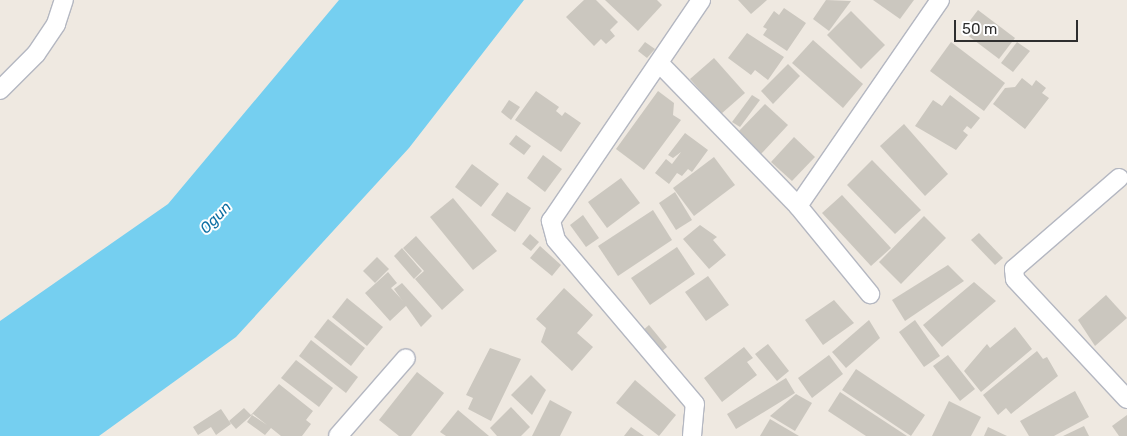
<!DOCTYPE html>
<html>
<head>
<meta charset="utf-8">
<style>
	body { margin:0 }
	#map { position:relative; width:1127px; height:436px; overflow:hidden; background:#efe9e1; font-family:Rubik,sans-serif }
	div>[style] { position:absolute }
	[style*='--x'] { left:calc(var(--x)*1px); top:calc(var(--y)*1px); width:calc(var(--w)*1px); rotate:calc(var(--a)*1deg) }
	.water>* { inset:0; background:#75cff0 }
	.building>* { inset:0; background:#cbc7bf }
	.roads { filter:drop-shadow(1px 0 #b4b7c1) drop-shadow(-1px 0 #b4b7c1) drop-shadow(0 1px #b4b7c1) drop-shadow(0 -1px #b4b7c1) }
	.street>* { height:18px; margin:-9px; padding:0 9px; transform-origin:9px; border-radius:9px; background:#fff }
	span { translate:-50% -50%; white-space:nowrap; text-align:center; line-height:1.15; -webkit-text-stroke:4px #fff; paint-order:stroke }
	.water-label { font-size:15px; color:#0d6fa3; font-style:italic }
	.scale { position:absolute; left:954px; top:20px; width:124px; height:22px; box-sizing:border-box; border:2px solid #2e2e2e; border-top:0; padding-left:6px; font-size:15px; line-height:18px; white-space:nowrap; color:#2e2e2e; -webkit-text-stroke:4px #fff; paint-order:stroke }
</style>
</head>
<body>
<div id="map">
	<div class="water">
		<div style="clip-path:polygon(339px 0,524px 0,409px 148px,236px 337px,99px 436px,0 436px,0 321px,168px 204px)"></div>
	</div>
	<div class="building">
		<div style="clip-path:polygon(584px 0,596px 0,618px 22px,610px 30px,615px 36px,606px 44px,601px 39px,594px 46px,566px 17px)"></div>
		<div style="clip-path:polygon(605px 0,657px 0,662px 5px,638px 31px)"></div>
		<div style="clip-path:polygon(738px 0,767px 0,751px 14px)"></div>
		<div style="clip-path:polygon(826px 0,851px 1px,829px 31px,813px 19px)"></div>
		<div style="clip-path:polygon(873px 0,914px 0,900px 19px)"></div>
		<div style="clip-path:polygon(784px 8px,806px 23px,787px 51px,763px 35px,767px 29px,763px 27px,774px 11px,779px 15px)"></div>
		<div style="clip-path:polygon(978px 10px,1015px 38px,999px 59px,962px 31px)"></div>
		<div style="clip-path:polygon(851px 11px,885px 45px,861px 69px,827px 35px)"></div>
		<div style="clip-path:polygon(747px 33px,784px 57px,768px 80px,755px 70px,751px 75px,728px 58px)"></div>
		<div style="clip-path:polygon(813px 40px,863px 84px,843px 108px,792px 63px)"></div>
		<div style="clip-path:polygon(645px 42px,655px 49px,647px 58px,638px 51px)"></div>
		<div style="clip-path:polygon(951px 42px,1005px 83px,984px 111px,930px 71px)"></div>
		<div style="clip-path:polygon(1017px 42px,1030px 51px,1013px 72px,1001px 63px)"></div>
		<div style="clip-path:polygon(714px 58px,745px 93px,721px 114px,690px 79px)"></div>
		<div style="clip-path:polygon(788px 64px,800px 76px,773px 104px,761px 91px)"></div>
		<div style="clip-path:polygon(1022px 78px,1032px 86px,1036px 80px,1046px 88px,1042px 93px,1049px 98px,1025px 129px,993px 104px,1005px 88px,1015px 87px)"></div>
		<div style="clip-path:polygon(536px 91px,559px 107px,556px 111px,562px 116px,565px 112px,581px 123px,561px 152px,515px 120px)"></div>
		<div style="clip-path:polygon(658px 91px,674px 103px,673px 115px,681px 120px,644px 170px,616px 149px)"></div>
		<div style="clip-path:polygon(752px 95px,760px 100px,740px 127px,732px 122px)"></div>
		<div style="clip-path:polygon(950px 95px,980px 118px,971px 129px,967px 126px,963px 131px,968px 135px,956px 150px,915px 126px,933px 100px,942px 106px)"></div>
		<div style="clip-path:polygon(509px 100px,520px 107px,511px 120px,501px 112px)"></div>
		<div style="clip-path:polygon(765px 104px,788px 125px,761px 154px,738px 132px)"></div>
		<div style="clip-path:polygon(904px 124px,948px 174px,925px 196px,880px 146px)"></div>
		<div style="clip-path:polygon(685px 133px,708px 150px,692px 172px,688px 169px,682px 176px,677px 173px,669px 184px,655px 173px,666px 159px,672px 164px,681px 152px,673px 158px,668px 155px)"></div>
		<div style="clip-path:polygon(516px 135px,531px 146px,524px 155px,509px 144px)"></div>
		<div style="clip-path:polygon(794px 137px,815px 157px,792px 181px,771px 162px)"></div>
		<div style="clip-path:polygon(543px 155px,562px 169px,545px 192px,527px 178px)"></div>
		<div style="clip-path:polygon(714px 157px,735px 185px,694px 216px,673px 188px)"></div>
		<div style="clip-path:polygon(872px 160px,921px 210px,895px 234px,847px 185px)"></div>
		<div style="clip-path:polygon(472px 164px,499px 184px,481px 207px,455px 187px)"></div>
		<div style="clip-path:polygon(621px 178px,640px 203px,607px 228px,588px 202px)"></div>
		<div style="clip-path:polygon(507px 192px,531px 208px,515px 232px,491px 215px)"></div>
		<div style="clip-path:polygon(675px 192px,692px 220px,676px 230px,659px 203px)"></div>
		<div style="clip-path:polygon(842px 195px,891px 248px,871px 266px,822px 213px)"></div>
		<div style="clip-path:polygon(453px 198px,497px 251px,473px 270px,430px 217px)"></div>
		<div style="clip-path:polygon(653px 210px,672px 240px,618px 276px,598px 246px)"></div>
		<div style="clip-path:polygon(583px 215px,599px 238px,586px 247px,570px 225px)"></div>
		<div style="clip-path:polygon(924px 216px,946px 238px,901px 284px,879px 262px)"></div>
		<div style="clip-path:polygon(700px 225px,717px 237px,713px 240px,726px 255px,709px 269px,683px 239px)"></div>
		<div style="clip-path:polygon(979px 233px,1003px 258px,995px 265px,971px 240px)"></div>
		<div style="clip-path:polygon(530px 234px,539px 242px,531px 251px,522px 244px)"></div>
		<div style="clip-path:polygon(416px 236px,464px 290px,442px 310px,415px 279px,424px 271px,403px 248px)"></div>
		<div style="clip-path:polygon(540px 246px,561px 265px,552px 276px,530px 258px)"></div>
		<div style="clip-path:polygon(677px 247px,695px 274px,650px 305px,631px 278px)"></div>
		<div style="clip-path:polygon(402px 248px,422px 271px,414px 279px,394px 256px)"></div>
		<div style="clip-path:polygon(377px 257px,389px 269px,375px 283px,363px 271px)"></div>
		<div style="clip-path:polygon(948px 265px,964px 281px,905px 321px,892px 300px)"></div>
		<div style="clip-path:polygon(388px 272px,397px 283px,391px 288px,407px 305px,390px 321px,365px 293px)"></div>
		<div style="clip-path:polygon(708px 276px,729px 305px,706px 321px,685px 292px)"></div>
		<div style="clip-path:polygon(974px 282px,996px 301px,942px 347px,923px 325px)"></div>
		<div style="clip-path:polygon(402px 283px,432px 316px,421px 327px,394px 289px)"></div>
		<div style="clip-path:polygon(564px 288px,593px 315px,577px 333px,593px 347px,572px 371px,541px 342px,546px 328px,536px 319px)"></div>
		<div style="clip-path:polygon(1106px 295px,1127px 318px,1095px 346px,1078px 320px)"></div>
		<div style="clip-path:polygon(347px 298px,383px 327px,367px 346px,332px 317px)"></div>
		<div style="clip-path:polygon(834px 300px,854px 323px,823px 345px,805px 320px)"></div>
		<div style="clip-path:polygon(328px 319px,365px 348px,351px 366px,314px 337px)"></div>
		<div style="clip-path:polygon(869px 320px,880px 338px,846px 368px,832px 352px)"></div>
		<div style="clip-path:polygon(915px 320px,940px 356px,924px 367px,899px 332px)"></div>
		<div style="clip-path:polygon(649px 325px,667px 347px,659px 354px,641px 332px)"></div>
		<div style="clip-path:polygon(1015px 327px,1032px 349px,981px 392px,964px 371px,987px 344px,990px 348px)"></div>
		<div style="clip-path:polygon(311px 340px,358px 377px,346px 393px,299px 356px)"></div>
		<div style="clip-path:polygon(768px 344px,789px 371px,777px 381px,755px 354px)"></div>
		<div style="clip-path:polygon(744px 347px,753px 358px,747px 362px,757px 375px,722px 402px,704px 378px)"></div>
		<div style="clip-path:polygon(490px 348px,521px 359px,491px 421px,468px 409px,473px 398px,466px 395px)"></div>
		<div style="clip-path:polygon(1037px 351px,1043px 359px,1047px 357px,1058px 376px,1011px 414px,1006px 408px,998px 415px,983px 395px)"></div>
		<div style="clip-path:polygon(829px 355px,843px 374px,812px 398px,798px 378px)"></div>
		<div style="clip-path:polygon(948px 355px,975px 389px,960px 401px,933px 366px)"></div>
		<div style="clip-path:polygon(296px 360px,333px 388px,319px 407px,281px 378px)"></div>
		<div style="clip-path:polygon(856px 369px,925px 415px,911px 436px,842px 390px)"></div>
		<div style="clip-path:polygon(417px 372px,444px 393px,411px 436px,399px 436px,379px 420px)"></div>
		<div style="clip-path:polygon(531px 375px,546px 390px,532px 415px,511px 395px)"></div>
		<div style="clip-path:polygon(786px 378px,795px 393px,736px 429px,727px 414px)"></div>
		<div style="clip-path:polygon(635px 380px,676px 415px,659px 436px,616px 403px)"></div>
		<div style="clip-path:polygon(279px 384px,313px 411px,306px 420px,311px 424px,302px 436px,281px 436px,271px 428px,265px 435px,247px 422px,252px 415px,267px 425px,253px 414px,236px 429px,229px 421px,244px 408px,251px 415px)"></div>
		<div style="clip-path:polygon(1075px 391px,1089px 417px,1054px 436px,1029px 436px,1020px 421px)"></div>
		<div style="clip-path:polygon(840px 392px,907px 436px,866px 436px,828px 411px)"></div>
		<div style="clip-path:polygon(796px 394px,812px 403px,795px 431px,770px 416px)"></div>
		<div style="clip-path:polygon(550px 400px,572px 412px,560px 436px,532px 436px)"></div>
		<div style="clip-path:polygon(949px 401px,981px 417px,971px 436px,932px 436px)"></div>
		<div style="clip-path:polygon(511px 407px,530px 427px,521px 436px,497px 436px,490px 428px)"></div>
		<div style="clip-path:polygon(221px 409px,231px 424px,216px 435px,211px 427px,198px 435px,193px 427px)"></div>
		<div style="clip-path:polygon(458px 410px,489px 436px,446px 436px,440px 432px)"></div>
		<div style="clip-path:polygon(1127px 415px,1127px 436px,1119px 436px,1112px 426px)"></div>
		<div style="clip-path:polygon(770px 419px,799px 436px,760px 436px)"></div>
		<div style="clip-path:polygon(1084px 426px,1089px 436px,1063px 436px)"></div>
		<div style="clip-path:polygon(631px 427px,644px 436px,624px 436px)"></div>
		<div style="clip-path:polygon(988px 427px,1007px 436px,984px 436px)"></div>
	</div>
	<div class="roads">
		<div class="street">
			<div style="--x:661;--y:65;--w:197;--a:45.8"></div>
			<div style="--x:798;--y:206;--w:114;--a:50.7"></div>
			<div style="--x:0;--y:90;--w:51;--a:-45"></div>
			<div style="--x:36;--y:54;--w:36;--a:-56"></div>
			<div style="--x:56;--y:24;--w:25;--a:-72"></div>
			<div style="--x:1119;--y:178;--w:139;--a:139.1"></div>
			<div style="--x:1014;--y:269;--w:10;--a:84"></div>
			<div style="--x:1015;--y:279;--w:164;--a:47"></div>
			<div style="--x:798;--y:206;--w:250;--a:-55.4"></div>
			<div style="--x:338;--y:436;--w:103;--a:-48.9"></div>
			<div style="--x:692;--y:436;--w:32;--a:-85"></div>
			<div style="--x:695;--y:404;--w:215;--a:-130.3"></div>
			<div style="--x:556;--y:240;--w:20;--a:-105"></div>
			<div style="--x:551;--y:221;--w:267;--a:-55.8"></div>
		</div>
	</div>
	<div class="water-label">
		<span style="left:216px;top:218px;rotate:-46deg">Ogun</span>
	</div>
	<div class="scale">50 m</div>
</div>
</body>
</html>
